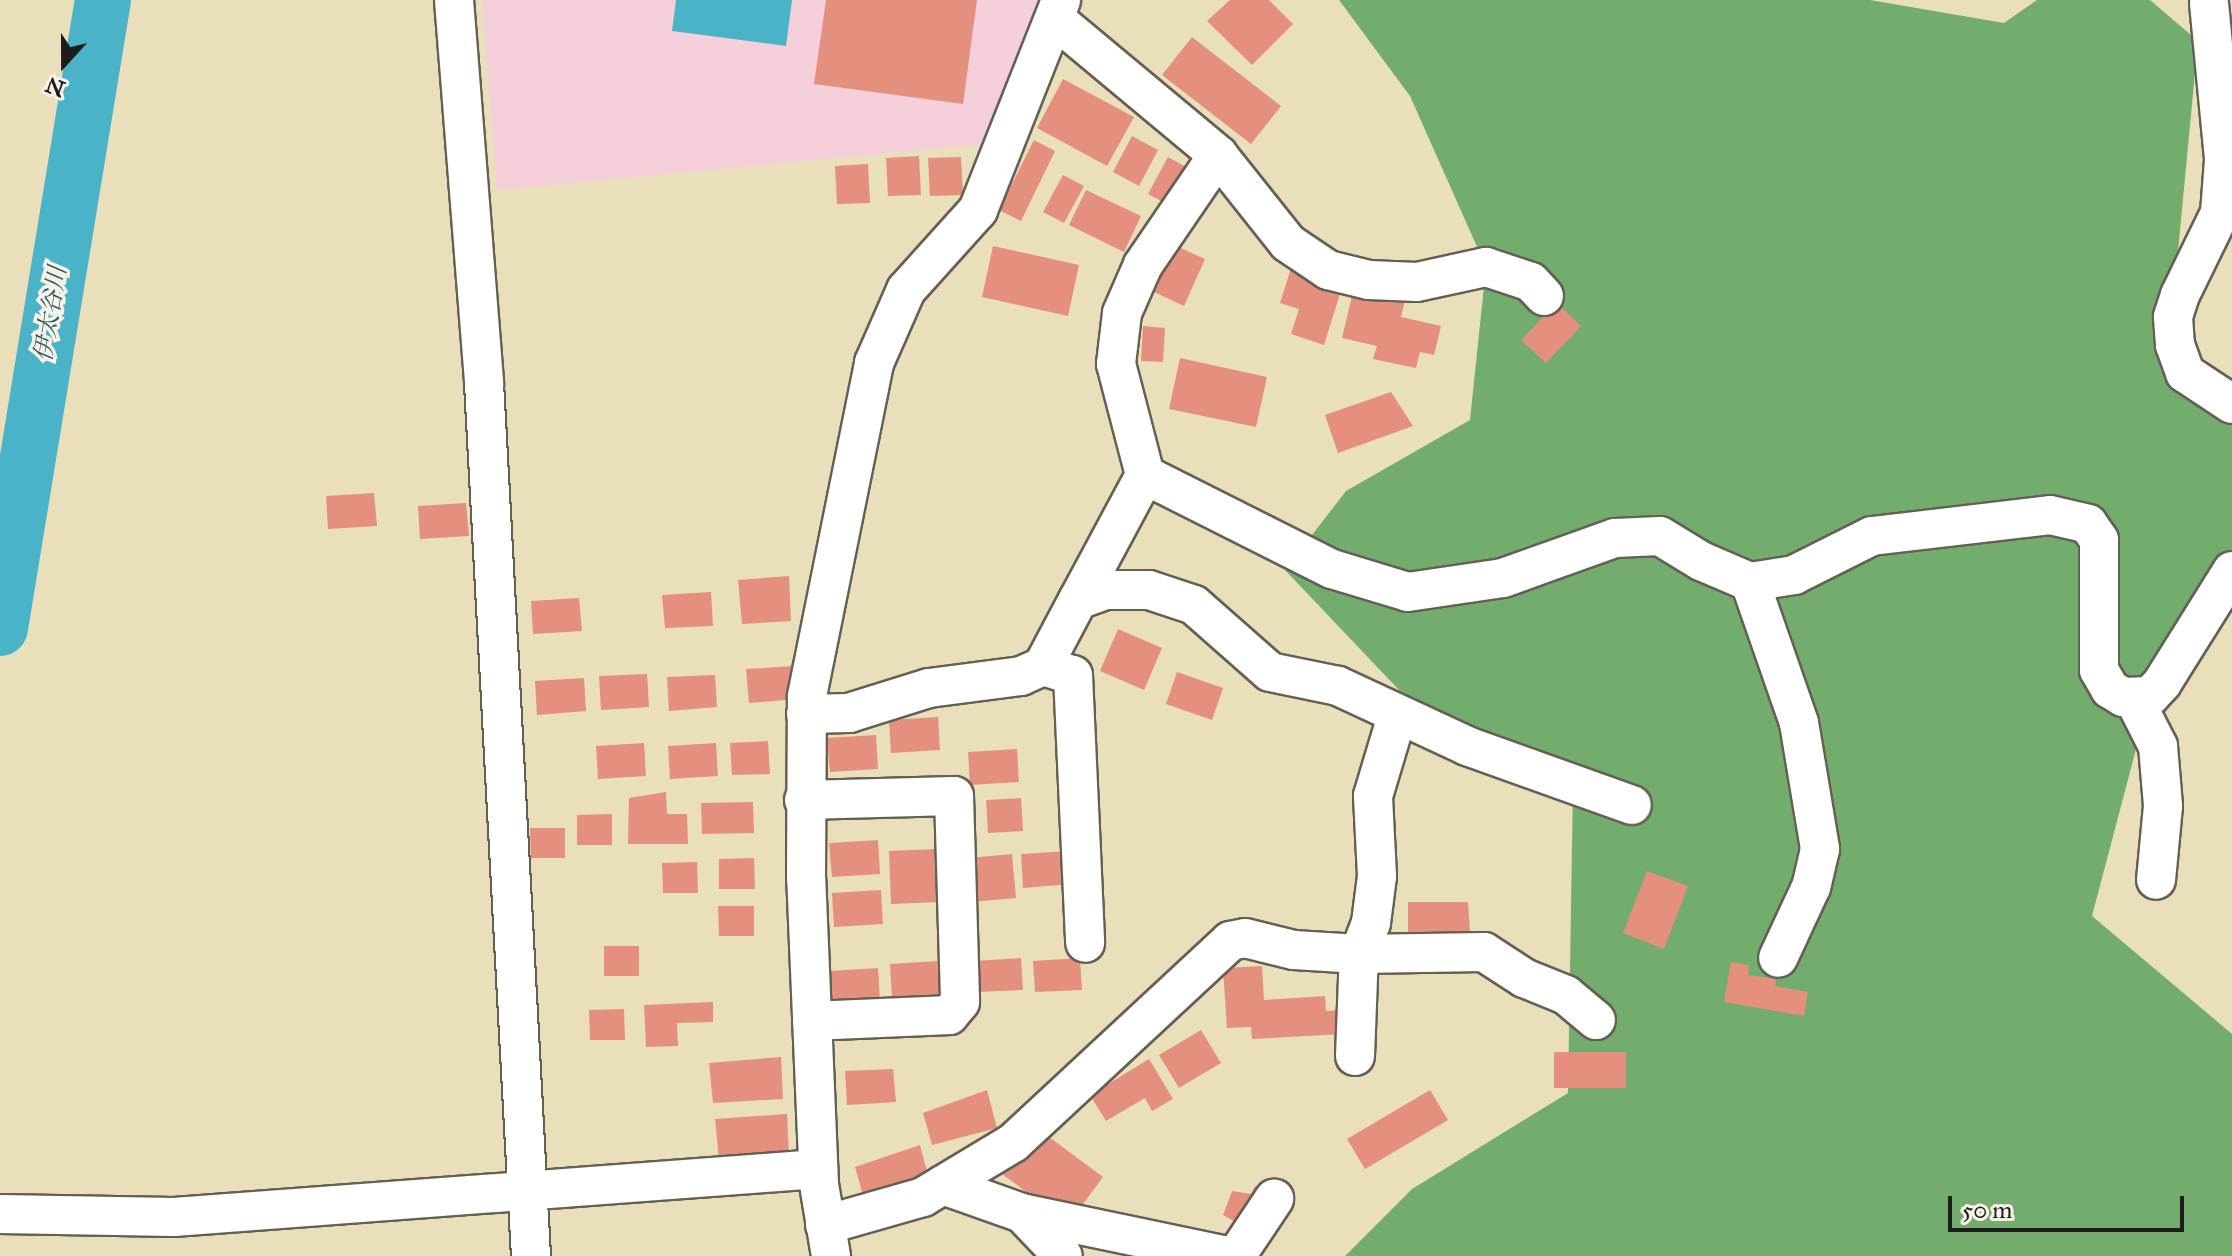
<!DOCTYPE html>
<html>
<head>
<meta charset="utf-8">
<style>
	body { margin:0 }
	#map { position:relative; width:2232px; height:1256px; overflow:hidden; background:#e9dfbb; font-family:"IM FELL Great Primer","Noto Serif JP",serif }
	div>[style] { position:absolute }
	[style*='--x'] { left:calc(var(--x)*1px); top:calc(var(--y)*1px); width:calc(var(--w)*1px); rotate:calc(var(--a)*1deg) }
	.built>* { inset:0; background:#f5cfda }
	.forest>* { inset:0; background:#72ad6e }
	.water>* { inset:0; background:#4ab3c8 }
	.river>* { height:56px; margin:-28px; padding:0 28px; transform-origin:28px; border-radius:28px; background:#4ab3c8 }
	.building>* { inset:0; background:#e58f7e }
	.roads { filter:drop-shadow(2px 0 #646054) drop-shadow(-2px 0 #646054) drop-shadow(0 2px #646054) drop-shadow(0 -2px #646054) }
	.minor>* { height:38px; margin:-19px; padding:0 19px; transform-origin:19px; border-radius:19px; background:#fff }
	span { translate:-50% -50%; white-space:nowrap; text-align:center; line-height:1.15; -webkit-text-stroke:7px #f7f3e8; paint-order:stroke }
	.water-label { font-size:24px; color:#2e5861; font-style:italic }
	.north { position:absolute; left:24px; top:24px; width:80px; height:80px; -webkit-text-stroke:6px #f7f3e8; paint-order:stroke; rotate:201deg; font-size:22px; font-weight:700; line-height:32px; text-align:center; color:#1c1c1c }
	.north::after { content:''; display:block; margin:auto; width:28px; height:36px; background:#1c1c1c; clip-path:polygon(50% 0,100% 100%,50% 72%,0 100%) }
	.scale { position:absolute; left:1948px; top:1196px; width:236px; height:36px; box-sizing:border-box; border:4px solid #1c1c1c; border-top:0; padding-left:10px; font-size:24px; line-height:28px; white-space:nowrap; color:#1c1c1c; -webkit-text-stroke:6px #f7f3e8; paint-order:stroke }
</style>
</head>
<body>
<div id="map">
	<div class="built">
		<div style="clip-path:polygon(482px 0,1044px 0,985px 144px,497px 190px)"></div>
	</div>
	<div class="forest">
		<div style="clip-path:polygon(1339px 0,1870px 0,2004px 23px,2037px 0,2150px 0,2198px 41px,2177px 262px,2160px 366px,2232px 422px,2232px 555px,2150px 696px,2092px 916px,2232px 1034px,2232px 1256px,1345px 1256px,1412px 1189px,1568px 1093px,1573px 784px,1400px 691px,1285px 570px,1346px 491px,1470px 420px,1486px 267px,1410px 96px)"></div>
	</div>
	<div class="water">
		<div style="clip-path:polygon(676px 0,792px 0,786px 46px,672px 31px)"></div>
	</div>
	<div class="river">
		<div style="--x:0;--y:628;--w:636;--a:-80.69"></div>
	</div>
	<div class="building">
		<div style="clip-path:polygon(826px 0,977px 0,963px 104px,814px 84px)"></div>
		<div style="clip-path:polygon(1230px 0,1269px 0,1293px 24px,1252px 65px,1207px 21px)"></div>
		<div style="clip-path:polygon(1192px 37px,1281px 106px,1251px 144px,1162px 75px)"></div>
		<div style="clip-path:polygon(1063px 79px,1134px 117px,1107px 166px,1037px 128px)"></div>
		<div style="clip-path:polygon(1132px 136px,1158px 150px,1139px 186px,1113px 172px)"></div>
		<div style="clip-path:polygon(1034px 140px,1055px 151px,1021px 221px,999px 210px)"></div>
		<div style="clip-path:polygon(919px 156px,921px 195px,888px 196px,886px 158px)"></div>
		<div style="clip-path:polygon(961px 157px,963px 195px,930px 196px,928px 158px)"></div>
		<div style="clip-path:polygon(1168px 157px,1188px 168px,1169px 205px,1148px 194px)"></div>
		<div style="clip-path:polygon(868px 164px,870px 203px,837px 204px,835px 166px)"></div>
		<div style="clip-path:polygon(1063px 175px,1084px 186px,1064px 223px,1043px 212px)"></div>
		<div style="clip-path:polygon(1086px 190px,1141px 216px,1124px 252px,1069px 225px)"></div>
		<div style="clip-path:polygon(1174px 245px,1205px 259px,1184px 306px,1154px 292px)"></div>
		<div style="clip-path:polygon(993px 246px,1079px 265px,1068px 316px,982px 297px)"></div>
		<div style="clip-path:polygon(1292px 265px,1344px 281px,1324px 345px,1291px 334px,1299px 309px,1280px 303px)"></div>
		<div style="clip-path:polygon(1386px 287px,1407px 292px,1401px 317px,1441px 326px,1434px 355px,1420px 352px,1416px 368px,1373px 359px,1377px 346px,1342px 338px,1352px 296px,1382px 302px)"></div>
		<div style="clip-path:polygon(1557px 303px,1581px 326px,1546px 363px,1521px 340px)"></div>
		<div style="clip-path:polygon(1143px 326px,1165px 328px,1163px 362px,1141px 361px)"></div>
		<div style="clip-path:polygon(1180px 358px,1267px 377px,1256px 427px,1169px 409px)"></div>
		<div style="clip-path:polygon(1391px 392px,1413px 426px,1338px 453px,1325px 415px)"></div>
		<div style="clip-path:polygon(374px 493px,377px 526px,328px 529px,326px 496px)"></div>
		<div style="clip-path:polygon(466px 503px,469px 536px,420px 539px,418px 506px)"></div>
		<div style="clip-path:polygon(789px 576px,791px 621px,742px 624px,738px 580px)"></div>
		<div style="clip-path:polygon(711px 592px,713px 626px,665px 628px,662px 595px)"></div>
		<div style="clip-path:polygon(579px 598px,582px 631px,533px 634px,531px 601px)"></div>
		<div style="clip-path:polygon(1118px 629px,1162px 648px,1144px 690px,1100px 671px)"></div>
		<div style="clip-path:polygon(795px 666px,797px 699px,749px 703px,746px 669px)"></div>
		<div style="clip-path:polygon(1177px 672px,1223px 688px,1212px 720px,1166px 704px)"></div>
		<div style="clip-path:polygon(647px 674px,649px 707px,601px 710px,599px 676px)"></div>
		<div style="clip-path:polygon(715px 675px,717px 707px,669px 711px,667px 677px)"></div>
		<div style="clip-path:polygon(584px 678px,586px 711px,537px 715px,535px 681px)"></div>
		<div style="clip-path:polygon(938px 717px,940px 750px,891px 753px,889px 720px)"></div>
		<div style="clip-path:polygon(876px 735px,878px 769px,830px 772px,827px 738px)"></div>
		<div style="clip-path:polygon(768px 741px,770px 774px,732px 775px,730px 743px)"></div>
		<div style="clip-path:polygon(644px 743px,646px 776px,598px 779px,596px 746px)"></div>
		<div style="clip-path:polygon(716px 743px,718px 776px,670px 779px,668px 746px)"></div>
		<div style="clip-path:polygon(1017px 749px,1019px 782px,970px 785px,968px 752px)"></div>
		<div style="clip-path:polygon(666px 792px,667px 814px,687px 814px,688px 844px,628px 844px,629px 798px)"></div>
		<div style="clip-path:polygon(1021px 798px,1023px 831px,988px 833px,986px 800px)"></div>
		<div style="clip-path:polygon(753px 802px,754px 833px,702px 834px,701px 803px)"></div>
		<div style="clip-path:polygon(612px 814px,612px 845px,577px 845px,577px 815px)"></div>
		<div style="clip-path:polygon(530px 828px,565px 828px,565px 858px,531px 858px)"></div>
		<div style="clip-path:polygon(878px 840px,880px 874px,832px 877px,829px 843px)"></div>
		<div style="clip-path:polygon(937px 849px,939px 902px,891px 904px,889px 851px)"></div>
		<div style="clip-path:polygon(1069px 851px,1071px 884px,1023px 888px,1021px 854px)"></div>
		<div style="clip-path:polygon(1012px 854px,1016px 898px,972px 902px,968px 858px)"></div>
		<div style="clip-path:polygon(754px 858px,755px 889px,719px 889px,719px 859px)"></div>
		<div style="clip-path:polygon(697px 862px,698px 893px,663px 893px,662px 863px)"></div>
		<div style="clip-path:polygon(1647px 871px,1688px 886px,1664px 949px,1623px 933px)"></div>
		<div style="clip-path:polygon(881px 890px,883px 924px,834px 927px,832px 893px)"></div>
		<div style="clip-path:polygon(1408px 902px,1468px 902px,1470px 933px,1408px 938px)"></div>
		<div style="clip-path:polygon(718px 906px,754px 906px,754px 936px,719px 936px)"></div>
		<div style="clip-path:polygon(604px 946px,639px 946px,639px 976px,604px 976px)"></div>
		<div style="clip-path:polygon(1021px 958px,1023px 990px,976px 992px,974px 961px)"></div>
		<div style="clip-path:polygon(1080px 958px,1082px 990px,1035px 992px,1033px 961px)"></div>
		<div style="clip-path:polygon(939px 961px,941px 994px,892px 997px,890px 964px)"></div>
		<div style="clip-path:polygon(1731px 962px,1749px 965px,1748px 975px,1776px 979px,1775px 986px,1808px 992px,1804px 1016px,1724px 1002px)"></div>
		<div style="clip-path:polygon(1262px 966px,1264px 1000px,1325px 996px,1326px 1011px,1341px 1010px,1343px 1034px,1252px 1039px,1251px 1027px,1227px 1028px,1223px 968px)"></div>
		<div style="clip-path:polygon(878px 968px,880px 1001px,832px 1005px,829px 971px)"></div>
		<div style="clip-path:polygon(713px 1002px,713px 1022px,677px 1023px,678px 1046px,646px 1047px,644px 1005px)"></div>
		<div style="clip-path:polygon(624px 1009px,625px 1040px,590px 1040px,589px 1010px)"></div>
		<div style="clip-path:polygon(1201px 1030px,1221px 1063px,1179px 1088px,1159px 1055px)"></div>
		<div style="clip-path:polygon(1554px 1052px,1626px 1052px,1626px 1088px,1554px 1088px)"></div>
		<div style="clip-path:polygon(781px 1057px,783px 1099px,713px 1103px,709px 1063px)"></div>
		<div style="clip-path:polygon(1149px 1059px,1173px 1099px,1152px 1111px,1145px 1098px,1106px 1121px,1090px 1095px)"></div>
		<div style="clip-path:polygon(893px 1069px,896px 1102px,847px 1105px,845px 1071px)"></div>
		<div style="clip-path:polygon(987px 1090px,997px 1128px,932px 1145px,923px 1113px)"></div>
		<div style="clip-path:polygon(1430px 1090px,1448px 1120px,1365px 1169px,1347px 1139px)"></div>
		<div style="clip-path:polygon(787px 1114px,789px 1155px,719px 1160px,715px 1119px)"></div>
		<div style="clip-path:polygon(1045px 1134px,1103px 1177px,1074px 1216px,1050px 1198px,1044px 1205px,1002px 1174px,1020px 1149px,1029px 1155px)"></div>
		<div style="clip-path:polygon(920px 1145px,930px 1183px,864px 1199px,855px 1167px)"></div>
		<div style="clip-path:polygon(1255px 1186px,1264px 1191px,1245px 1227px,1223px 1215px,1232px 1191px,1251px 1194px)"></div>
	</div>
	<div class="roads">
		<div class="minor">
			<div style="--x:454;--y:0;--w:384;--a:85.5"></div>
			<div style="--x:484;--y:383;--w:874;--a:86.92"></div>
			<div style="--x:2209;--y:3;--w:158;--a:84.5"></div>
			<div style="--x:2224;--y:160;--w:53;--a:94.3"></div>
			<div style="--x:2220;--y:213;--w:91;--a:116"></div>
			<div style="--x:2180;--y:295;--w:23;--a:108"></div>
			<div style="--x:2173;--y:317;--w:28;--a:86"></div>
			<div style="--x:2175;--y:345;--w:30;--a:70"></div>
			<div style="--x:2185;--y:373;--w:56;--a:33.4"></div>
			<div style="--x:1055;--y:19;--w:212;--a:39.8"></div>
			<div style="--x:1218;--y:155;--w:112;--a:51.5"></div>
			<div style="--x:1288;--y:243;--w:48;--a:34"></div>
			<div style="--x:1328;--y:270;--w:42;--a:13.7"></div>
			<div style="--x:1369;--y:280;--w:48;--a:2.4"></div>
			<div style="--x:1417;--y:282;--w:71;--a:-12.3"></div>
			<div style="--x:1486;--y:267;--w:47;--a:18.4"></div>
			<div style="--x:1531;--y:282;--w:19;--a:47"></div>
			<div style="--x:1145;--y:475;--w:209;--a:26.7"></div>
			<div style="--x:1332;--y:569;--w:79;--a:16.8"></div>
			<div style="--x:1408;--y:592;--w:96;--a:-8.4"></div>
			<div style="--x:1503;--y:578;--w:119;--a:-19.7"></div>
			<div style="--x:1615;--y:538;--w:45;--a:-2.5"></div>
			<div style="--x:1660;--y:536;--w:48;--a:31.4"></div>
			<div style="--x:1701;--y:561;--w:53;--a:23.2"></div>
			<div style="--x:1750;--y:582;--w:45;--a:-9"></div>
			<div style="--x:1794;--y:575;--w:87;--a:-26.6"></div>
			<div style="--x:1872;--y:536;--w:179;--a:-6.7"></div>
			<div style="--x:2050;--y:515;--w:39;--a:13"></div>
			<div style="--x:2088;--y:524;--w:19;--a:55"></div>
			<div style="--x:2099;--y:540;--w:130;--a:90"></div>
			<div style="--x:2099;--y:670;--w:22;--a:60"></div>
			<div style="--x:2110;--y:689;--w:15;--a:32"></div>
			<div style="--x:2123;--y:697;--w:27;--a:-2"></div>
			<div style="--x:2150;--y:696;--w:18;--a:-47"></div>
			<div style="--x:2162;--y:683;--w:132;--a:-58"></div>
			<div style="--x:1750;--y:582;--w:149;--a:70.8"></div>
			<div style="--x:1799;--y:723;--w:128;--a:80.5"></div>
			<div style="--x:1820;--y:849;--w:39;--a:103"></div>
			<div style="--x:1811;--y:887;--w:78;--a:114.9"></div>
			<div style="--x:1078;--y:600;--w:142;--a:-61.8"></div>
			<div style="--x:1145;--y:475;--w:115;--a:-104.6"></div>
			<div style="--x:1116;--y:364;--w:51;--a:-83.3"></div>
			<div style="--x:1122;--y:313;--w:52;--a:-66.4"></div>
			<div style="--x:1143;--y:265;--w:133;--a:-55.7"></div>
			<div style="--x:1043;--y:666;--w:31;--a:17"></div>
			<div style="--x:1073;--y:675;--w:268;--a:87.4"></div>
			<div style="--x:2133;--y:697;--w:55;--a:63"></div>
			<div style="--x:2158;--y:746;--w:60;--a:85.2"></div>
			<div style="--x:2163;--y:806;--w:74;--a:95.4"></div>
			<div style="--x:806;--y:714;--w:43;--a:-1.3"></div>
			<div style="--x:849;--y:713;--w:84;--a:-17.4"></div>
			<div style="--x:929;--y:688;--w:93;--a:-7.4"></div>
			<div style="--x:1021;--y:676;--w:24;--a:-24"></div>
			<div style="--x:1043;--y:666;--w:75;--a:-62.1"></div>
			<div style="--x:1078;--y:600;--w:29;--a:-20"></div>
			<div style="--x:1105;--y:590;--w:44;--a:0"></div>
			<div style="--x:1149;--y:590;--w:47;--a:18.4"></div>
			<div style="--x:1194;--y:605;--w:101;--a:41.4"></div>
			<div style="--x:1270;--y:672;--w:69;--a:11.6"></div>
			<div style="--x:1338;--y:686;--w:142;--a:24.9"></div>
			<div style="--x:1467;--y:746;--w:175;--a:19.7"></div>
			<div style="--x:804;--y:800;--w:150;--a:-1.5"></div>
			<div style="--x:954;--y:796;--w:206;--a:88.3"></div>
			<div style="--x:960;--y:1002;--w:17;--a:130"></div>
			<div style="--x:949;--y:1015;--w:137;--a:177.5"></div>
			<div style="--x:1355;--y:1056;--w:102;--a:-87.8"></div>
			<div style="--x:1359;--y:954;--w:33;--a:-69"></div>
			<div style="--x:1371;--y:923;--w:47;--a:-82.7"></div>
			<div style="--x:1377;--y:876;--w:80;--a:-92.9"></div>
			<div style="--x:1373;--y:796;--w:84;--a:-73.3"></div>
			<div style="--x:943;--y:1185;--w:84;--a:19.5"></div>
			<div style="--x:1022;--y:1213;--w:209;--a:11.8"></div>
			<div style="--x:1022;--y:1213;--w:59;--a:46.4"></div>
			<div style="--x:0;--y:1214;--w:174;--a:1"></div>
			<div style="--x:174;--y:1217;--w:646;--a:-4.26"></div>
			<div style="--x:825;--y:1225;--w:102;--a:-15.9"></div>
			<div style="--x:923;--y:1197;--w:105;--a:-31"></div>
			<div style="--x:1013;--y:1143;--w:296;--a:-42.9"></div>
			<div style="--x:1230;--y:941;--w:15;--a:-11"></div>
			<div style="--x:1245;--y:938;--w:50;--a:13.8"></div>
			<div style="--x:1294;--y:950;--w:65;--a:3.5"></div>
			<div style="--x:1359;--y:954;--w:125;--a:-0.9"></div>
			<div style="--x:1484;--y:952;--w:48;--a:33"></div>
			<div style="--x:1524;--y:978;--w:45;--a:22"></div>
			<div style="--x:1566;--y:995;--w:39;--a:40"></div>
			<div style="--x:831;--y:1256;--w:73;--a:-99.5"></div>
			<div style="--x:819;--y:1184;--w:306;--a:-92.4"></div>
			<div style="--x:806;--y:878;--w:182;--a:-89.7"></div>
			<div style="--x:807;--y:696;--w:340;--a:-78.6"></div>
			<div style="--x:874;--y:363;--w:80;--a:-66.3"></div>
			<div style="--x:906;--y:290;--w:108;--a:-48"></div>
			<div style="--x:978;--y:210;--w:226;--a:-68.4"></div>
			<div style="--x:1236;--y:1256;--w:69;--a:-56.3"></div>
		</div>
	</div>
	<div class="water-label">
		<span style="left:51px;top:314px;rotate:-81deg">伊太谷川</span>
	</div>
	<div class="north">N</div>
	<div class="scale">50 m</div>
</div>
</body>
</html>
